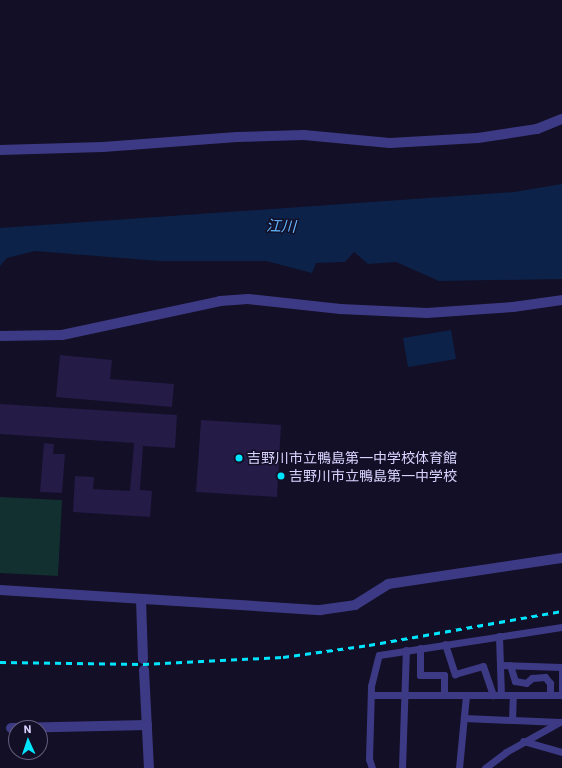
<!DOCTYPE html>
<html>
<head>
<meta charset="utf-8">
<style>
	body { margin:0 }
	#map { position:relative; width:562px; height:768px; overflow:hidden; background:#130f26; font-family:"IBM Plex Sans","Noto Sans JP",sans-serif }
	div>[style] { position:absolute }
	[style*='--x'] { left:calc(var(--x)*1px); top:calc(var(--y)*1px); width:calc(var(--w)*1px); rotate:calc(var(--a)*1deg) }
	.green>* { inset:0; background:#12302f }
	.water>* { inset:0; background:#0c2248 }
	.building>* { inset:0; background:#241b47 }
	.service>* { height:7px; margin:-3.5px; padding:0 3.5px; transform-origin:3.5px; border-radius:3.5px; background:#3d3a85 }
	.minor>* { height:10px; margin:-5px; padding:0 5px; transform-origin:5px; border-radius:5px; background:#3d3a85 }
	.rail>* { height:3px; margin-top:-1.5px; transform-origin:0; background:repeating-linear-gradient(90deg,#00e5ff 0 6px,transparent 0 11px) }
	.dots>* { width:11px; height:11px; translate:-50% -50%; box-sizing:border-box; border:2px solid #130f26; border-radius:50% }
	span { translate:-50% -50%; white-space:nowrap; text-align:center; line-height:1.15; -webkit-text-stroke:3px #130f26; paint-order:stroke }
	.poi-label { font-size:14px; color:#d9d4ff }
	.left { translate:0 -50%; text-align:left }
	.water-label { font-size:15px; color:#62b6ff; font-style:italic }
	.north { position:absolute; left:8px; top:720px; width:40px; height:40px; box-sizing:border-box; background:#130f26; border:1px solid #625e7d; border-radius:50%; rotate:357deg; font-size:11px; font-weight:700; line-height:16px; text-align:center; color:#d9d4ff }
	.north::after { content:''; display:block; margin:auto; width:14px; height:18px; background:#00e5ff; clip-path:polygon(50% 0,100% 100%,50% 72%,0 100%) }
</style>
</head>
<body>
<div id="map">
	<div class="green">
		<div style="clip-path:polygon(0 497px,62px 500px,58px 576px,0 573px)"></div>
	</div>
	<div class="water">
		<div style="clip-path:polygon(562px 184px,562px 279px,439px 281px,396px 262px,368px 264px,354px 252px,345px 262px,316px 263px,312px 273px,266px 261px,159px 261px,35px 251px,7px 258px,0 266px,0 228px,514px 192px)"></div>
		<div style="clip-path:polygon(451px 330px,456px 359px,408px 367px,403px 338px)"></div>
	</div>
	<div class="building">
		<div style="clip-path:polygon(60px 355px,112px 360px,110px 379px,174px 384px,172px 407px,56px 397px)"></div>
		<div style="clip-path:polygon(0 404px,177px 415px,175px 448px,143px 446px,140px 490px,152px 491px,150px 517px,73px 512px,75px 476px,94px 477px,93px 489px,130px 491px,134px 443px,0 434px)"></div>
		<div style="clip-path:polygon(201px 420px,281px 425px,277px 497px,196px 492px)"></div>
		<div style="clip-path:polygon(44px 443px,54px 444px,53px 454px,65px 454px,62px 493px,40px 492px)"></div>
	</div>
	<div class="service">
		<div style="--x:499;--y:636;--w:59;--a:88.1"></div>
		<div style="--x:445;--y:644;--w:32;--a:72"></div>
		<div style="--x:455;--y:674;--w:29;--a:-16"></div>
		<div style="--x:483;--y:666;--w:31;--a:71"></div>
		<div style="--x:420;--y:648;--w:27;--a:90"></div>
		<div style="--x:420;--y:675;--w:24;--a:0"></div>
		<div style="--x:444;--y:675;--w:20;--a:90"></div>
		<div style="--x:500;--y:665;--w:62;--a:1.8"></div>
		<div style="--x:562;--y:667;--w:28;--a:90"></div>
		<div style="--x:510;--y:665;--w:17;--a:73"></div>
		<div style="--x:515;--y:681;--w:11;--a:10"></div>
		<div style="--x:526;--y:683;--w:8;--a:-40"></div>
		<div style="--x:532;--y:678;--w:13;--a:-4"></div>
		<div style="--x:545;--y:677;--w:8;--a:50"></div>
		<div style="--x:550;--y:683;--w:12;--a:90"></div>
		<div style="--x:371;--y:695;--w:191;--a:0"></div>
		<div style="--x:464;--y:718;--w:96;--a:2.4"></div>
		<div style="--x:512;--y:720;--w:25;--a:-88"></div>
		<div style="--x:523;--y:741;--w:41;--a:15.8"></div>
		<div style="--x:372;--y:768;--w:9;--a:-108"></div>
		<div style="--x:369;--y:759;--w:73;--a:-88.4"></div>
		<div style="--x:371;--y:686;--w:32;--a:-76"></div>
		<div style="--x:379;--y:655;--w:185;--a:-8.7"></div>
		<div style="--x:402;--y:768;--w:118;--a:-88.1"></div>
		<div style="--x:459;--y:768;--w:73;--a:-84.5"></div>
		<div style="--x:485;--y:768;--w:26;--a:-37"></div>
		<div style="--x:506;--y:752;--w:62;--a:-29.1"></div>
	</div>
	<div class="minor">
		<div style="--x:0;--y:150;--w:103;--a:-1.7"></div>
		<div style="--x:103;--y:147;--w:134;--a:-4.3"></div>
		<div style="--x:237;--y:137;--w:67;--a:-1.7"></div>
		<div style="--x:304;--y:135;--w:86;--a:5.3"></div>
		<div style="--x:390;--y:143;--w:88;--a:-3.3"></div>
		<div style="--x:478;--y:138;--w:60;--a:-8.7"></div>
		<div style="--x:537;--y:129;--w:27;--a:-22"></div>
		<div style="--x:0;--y:336;--w:62;--a:-0.9"></div>
		<div style="--x:62;--y:335;--w:162;--a:-12.1"></div>
		<div style="--x:220;--y:301;--w:28;--a:-4"></div>
		<div style="--x:248;--y:299;--w:93;--a:6.2"></div>
		<div style="--x:340;--y:309;--w:87;--a:2.6"></div>
		<div style="--x:427;--y:313;--w:86;--a:-4"></div>
		<div style="--x:513;--y:307;--w:49;--a:-8.1"></div>
		<div style="--x:0;--y:590;--w:321;--a:3.6"></div>
		<div style="--x:320;--y:610;--w:35;--a:-8"></div>
		<div style="--x:355;--y:605;--w:39;--a:-32"></div>
		<div style="--x:388;--y:584;--w:176;--a:-8.5"></div>
		<div style="--x:141;--y:599;--w:60;--a:88.1"></div>
		<div style="--x:144;--y:670;--w:98;--a:87.1"></div>
		<div style="--x:11;--y:728;--w:136;--a:-1.3"></div>
	</div>
	<div class="rail">
		<div style="--x:0;--y:662;--w:143;--a:0.8"></div>
		<div style="--x:143;--y:664;--w:140;--a:-2.9"></div>
		<div style="--x:283;--y:657;--w:87;--a:-7.9"></div>
		<div style="--x:369;--y:645;--w:196;--a:-10"></div>
	</div>
	<div class="dots">
		<div style="left:239px;top:458px;background:#00e5ff"></div>
		<div style="left:281px;top:476px;background:#00e5ff"></div>
	</div>
	<div class="poi-label">
		<span class="left" style="left:247px;top:458px">吉野川市立鴨島第一中学校体育館</span>
		<span class="left" style="left:289px;top:476px">吉野川市立鴨島第一中学校</span>
	</div>
	<div class="water-label">
		<span style="left:281px;top:226px;rotate:2deg">江川</span>
	</div>
	<div class="north">N</div>
</div>
</body>
</html>
